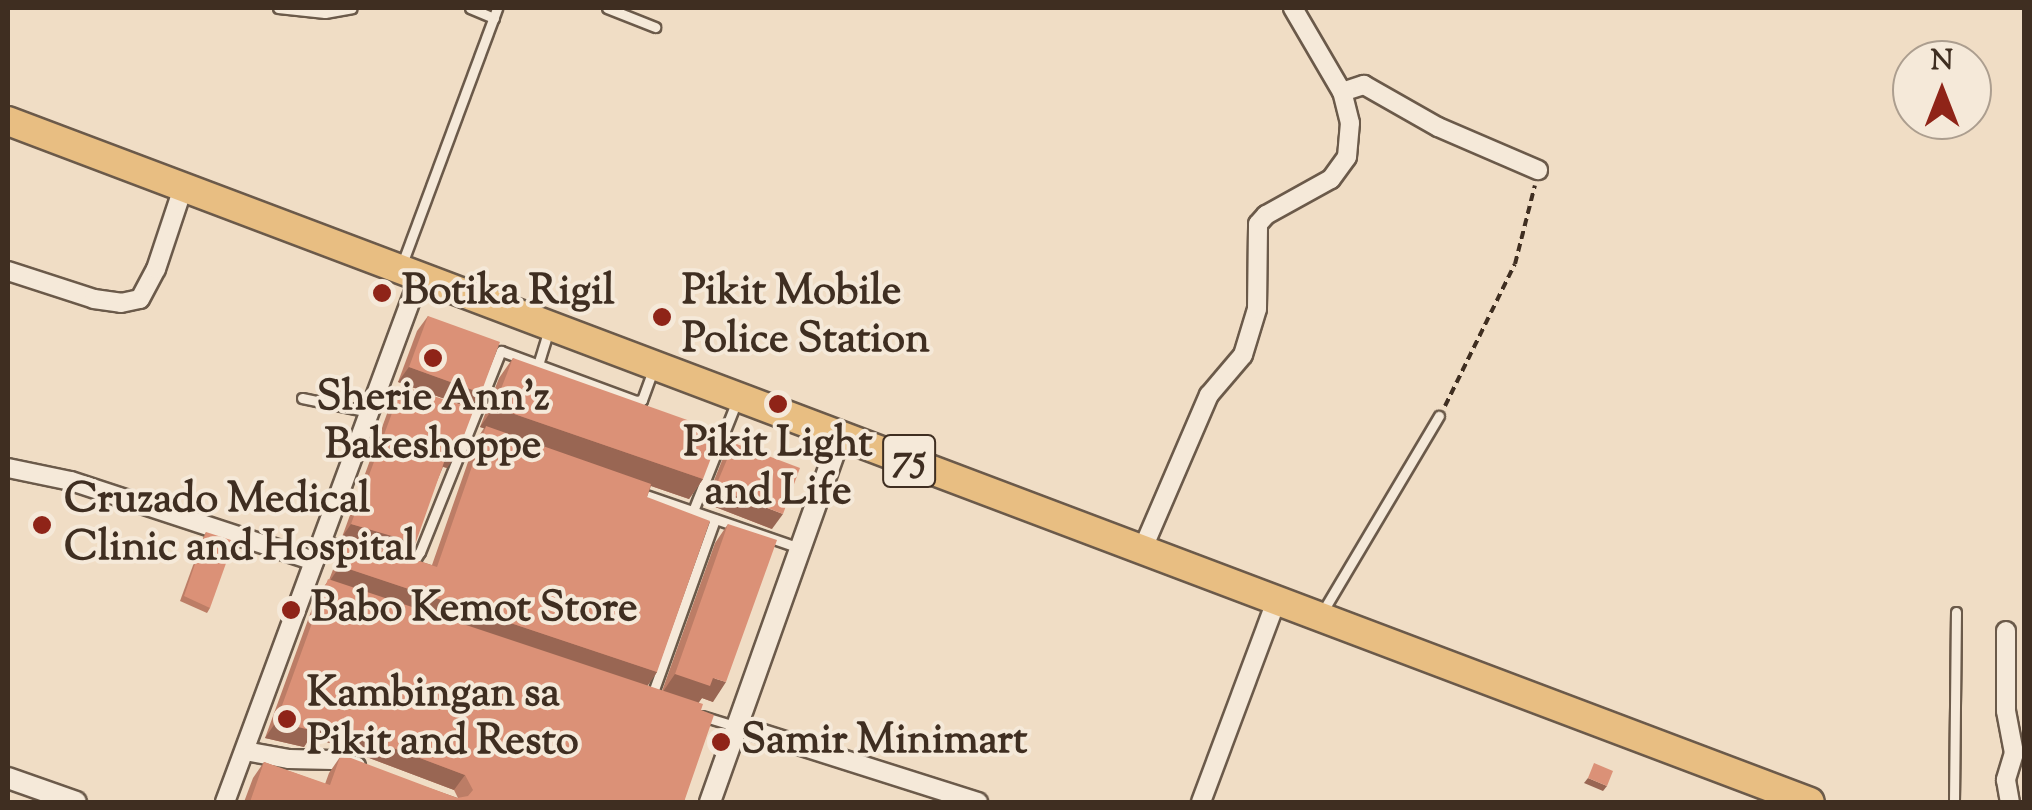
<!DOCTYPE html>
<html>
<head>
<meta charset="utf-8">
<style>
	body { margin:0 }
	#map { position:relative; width:2032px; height:810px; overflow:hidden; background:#f0ddc5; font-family:"Sorts Mill Goudy",serif }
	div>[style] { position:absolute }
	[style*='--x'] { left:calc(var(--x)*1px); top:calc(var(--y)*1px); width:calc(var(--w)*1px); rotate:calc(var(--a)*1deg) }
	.path>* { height:4px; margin-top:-2px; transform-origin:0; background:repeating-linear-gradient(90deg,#3f2e21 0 8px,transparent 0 13px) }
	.roads { filter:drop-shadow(2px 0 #6b5a4a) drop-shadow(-2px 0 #6b5a4a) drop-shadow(0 2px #6b5a4a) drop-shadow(0 -2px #6b5a4a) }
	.service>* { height:9px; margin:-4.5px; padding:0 4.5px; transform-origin:4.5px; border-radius:4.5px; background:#f5e9d9 }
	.minor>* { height:18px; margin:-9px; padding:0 9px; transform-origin:9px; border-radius:9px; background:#f5e9d9 }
	.tertiary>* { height:20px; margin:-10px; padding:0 10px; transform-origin:10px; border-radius:10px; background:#f5e9d9 }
	.trunk>* { height:28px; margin:-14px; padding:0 14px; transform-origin:14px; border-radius:14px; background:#e8be82 }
	.wall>* { inset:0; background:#bc7d66 }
	.shaded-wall>* { inset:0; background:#996653 }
	.building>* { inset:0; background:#db9177 }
	.dots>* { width:28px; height:28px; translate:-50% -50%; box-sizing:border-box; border:5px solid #f5e9d9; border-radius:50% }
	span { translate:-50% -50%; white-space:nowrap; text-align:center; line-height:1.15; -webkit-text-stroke:8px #f5e9d9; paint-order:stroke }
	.shield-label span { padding:2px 8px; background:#f5e9d9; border:2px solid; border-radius:8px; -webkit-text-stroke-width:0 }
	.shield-label { font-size:40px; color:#3f2e21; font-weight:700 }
	.poi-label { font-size:42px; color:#3f2e21; font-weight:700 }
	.left { translate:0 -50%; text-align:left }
	.frame { position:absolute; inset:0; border:10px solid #3f2e21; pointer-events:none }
	.north { position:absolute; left:1892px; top:40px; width:100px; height:100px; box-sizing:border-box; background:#f5e9d9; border:2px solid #ac9e8f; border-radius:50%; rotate:0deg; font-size:28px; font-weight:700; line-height:40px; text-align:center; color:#3f2e21 }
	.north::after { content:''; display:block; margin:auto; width:35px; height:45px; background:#8f2418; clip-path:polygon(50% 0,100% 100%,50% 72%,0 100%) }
</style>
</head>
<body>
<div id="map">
	<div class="path">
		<div style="--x:1445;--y:406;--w:158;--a:-63.8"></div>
		<div style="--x:1515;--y:264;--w:81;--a:-75.8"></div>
	</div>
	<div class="roads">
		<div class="service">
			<div style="--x:278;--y:8;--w:47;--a:6.1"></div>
			<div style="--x:325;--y:13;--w:27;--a:-10"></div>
			<div style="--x:470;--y:8;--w:26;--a:23"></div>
			<div style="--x:607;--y:8;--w:52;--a:21.6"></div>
			<div style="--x:402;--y:264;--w:273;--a:-69.6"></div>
			<div style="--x:538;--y:365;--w:37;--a:-73"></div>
			<div style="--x:302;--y:398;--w:68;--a:11.8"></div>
			<div style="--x:637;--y:492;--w:172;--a:19"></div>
			<div style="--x:693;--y:511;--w:116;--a:-68.3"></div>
			<div style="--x:322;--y:540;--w:33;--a:18"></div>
			<div style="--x:406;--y:565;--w:7;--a:-16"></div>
			<div style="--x:413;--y:563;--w:13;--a:-58"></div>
			<div style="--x:420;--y:552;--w:217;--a:-68.1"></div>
			<div style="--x:501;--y:351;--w:144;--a:20.3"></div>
			<div style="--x:636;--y:401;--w:6;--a:-9"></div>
			<div style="--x:642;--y:400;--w:32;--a:-70"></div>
			<div style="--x:1323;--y:611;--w:227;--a:-59.3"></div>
			<div style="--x:651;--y:698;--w:190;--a:-70.3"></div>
			<div style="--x:702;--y:716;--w:34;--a:17"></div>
			<div style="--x:1954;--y:802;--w:190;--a:-89.4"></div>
		</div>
		<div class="minor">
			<div style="--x:1342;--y:92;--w:23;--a:-18"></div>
			<div style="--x:1364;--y:85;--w:85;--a:29.6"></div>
			<div style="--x:1438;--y:127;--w:109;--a:23.3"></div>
			<div style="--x:8;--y:271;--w:90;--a:18"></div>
			<div style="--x:94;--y:299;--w:27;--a:8"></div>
			<div style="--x:121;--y:303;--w:19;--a:-12"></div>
			<div style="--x:140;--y:299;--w:34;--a:-62"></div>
			<div style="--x:156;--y:269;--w:85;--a:-71.6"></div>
			<div style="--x:8;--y:468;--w:64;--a:11.7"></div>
			<div style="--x:71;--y:481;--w:256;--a:18.2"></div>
			<div style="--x:1143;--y:548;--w:167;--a:-66.7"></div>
			<div style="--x:1209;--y:395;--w:52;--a:-49.6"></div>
			<div style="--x:1243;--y:355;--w:48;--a:-73.1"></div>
			<div style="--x:1257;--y:309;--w:85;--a:-89.3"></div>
			<div style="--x:1258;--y:224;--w:12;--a:-48"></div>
			<div style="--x:1266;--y:215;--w:74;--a:-29"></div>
			<div style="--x:1331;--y:179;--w:27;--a:-54"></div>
			<div style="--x:1347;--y:157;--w:34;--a:-85"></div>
			<div style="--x:1350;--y:123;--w:32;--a:-104"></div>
			<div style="--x:1342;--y:92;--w:97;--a:-120.3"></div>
			<div style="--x:2006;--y:631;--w:80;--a:90"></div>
			<div style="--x:2006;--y:711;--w:43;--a:79.2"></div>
			<div style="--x:2014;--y:753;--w:28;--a:107"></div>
			<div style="--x:2006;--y:780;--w:22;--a:80"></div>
			<div style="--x:738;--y:726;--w:252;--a:17.6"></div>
			<div style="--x:245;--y:751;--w:45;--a:10.3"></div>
			<div style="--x:289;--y:759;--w:44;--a:1.3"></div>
			<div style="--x:333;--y:760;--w:24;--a:15"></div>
			<div style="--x:225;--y:802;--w:559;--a:-69.68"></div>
			<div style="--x:1201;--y:802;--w:217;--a:-69.5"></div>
		</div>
		<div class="tertiary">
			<div style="--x:8;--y:778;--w:72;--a:19.4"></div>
			<div style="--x:710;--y:802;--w:388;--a:-70.4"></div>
		</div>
		<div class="trunk">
			<div style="--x:8;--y:121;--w:1926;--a:20.7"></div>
		</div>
	</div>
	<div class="wall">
		<div style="clip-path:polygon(428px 316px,481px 393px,470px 408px,398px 382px,417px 331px)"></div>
		<div style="clip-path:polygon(513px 358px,703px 479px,689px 499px,651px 486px,647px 497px,657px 672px,647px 686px,662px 691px,715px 543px,728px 524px,713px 702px,702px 698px,698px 703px,701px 710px,684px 802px,244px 802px,253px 778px,264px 762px,325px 784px,329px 773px,340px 757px,458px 798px,454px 790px,311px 736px,304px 747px,265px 738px,317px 595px,329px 580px,339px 554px,349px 540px,342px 537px,392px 400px,402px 386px,447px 468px,443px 467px,406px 555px,403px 556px,432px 565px,475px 442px,484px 428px,480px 427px,499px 378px)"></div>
		<div style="clip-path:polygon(734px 443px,772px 529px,705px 503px,723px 458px)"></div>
		<div style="clip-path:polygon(206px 532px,210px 608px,207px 613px,180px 601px,203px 538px)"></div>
	</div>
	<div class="shaded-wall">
		<div style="clip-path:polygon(409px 367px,481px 393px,470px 408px,398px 382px)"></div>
		<div style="clip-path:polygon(494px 407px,703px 479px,689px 499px,480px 427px)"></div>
		<div style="clip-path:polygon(448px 451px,457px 454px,447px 468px,438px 465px)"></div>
		<div style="clip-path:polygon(715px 488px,783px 514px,772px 529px,705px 503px)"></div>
		<div style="clip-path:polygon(351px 524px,416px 542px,406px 555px,402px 556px,342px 537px)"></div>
		<div style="clip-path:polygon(340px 566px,657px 672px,646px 688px,329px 582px)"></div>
		<div style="clip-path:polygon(675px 674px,713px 678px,726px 682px,713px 702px,702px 698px,697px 705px,662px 693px)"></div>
		<div style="clip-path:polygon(319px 720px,465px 775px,454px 790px,311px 736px,304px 747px,265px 738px,276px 722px)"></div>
		<div style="clip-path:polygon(1588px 778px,1607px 786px,1603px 791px,1584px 783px)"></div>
	</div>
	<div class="building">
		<div style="clip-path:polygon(428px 316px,500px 342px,481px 393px,409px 367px)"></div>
		<div style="clip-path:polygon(513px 358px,721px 432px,703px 479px,494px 407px)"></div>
		<div style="clip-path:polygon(402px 386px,474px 409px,457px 454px,448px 451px,416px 542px,412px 542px,351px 524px)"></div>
		<div style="clip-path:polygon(486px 426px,651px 484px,647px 497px,710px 521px,657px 672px,340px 566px,350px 538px,437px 567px)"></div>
		<div style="clip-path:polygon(734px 443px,800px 468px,783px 514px,715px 488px)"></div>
		<div style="clip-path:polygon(728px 524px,777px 540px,726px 682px,713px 678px,710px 686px,675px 674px)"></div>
		<div style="clip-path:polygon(206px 532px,234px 541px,210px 608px,184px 596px)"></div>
		<div style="clip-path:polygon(328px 579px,703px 704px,701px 710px,714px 715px,684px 802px,250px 802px,264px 762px,330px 785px,340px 757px,351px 758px,457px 798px,468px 796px,473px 790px,465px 775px,319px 720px,315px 731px,276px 722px)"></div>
		<div style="clip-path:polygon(1594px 763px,1613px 771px,1607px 786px,1588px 778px)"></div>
	</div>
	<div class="dots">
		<div style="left:382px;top:293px;background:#8f2418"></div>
		<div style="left:662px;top:317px;background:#8f2418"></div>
		<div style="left:433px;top:358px;background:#8f2418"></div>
		<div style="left:778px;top:404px;background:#8f2418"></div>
		<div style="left:42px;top:525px;background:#8f2418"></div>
		<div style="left:291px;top:610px;background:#8f2418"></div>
		<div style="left:287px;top:719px;background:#8f2418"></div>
		<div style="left:721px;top:742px;background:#8f2418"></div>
	</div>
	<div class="shield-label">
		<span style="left:909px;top:461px">75</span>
	</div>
	<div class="poi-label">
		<span class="left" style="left:402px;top:293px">Botika Rigil</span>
		<span class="left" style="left:682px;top:317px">Pikit Mobile<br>Police Station</span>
		<span style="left:433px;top:423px">Sherie Ann'z<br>Bakeshoppe</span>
		<span style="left:778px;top:469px">Pikit Light<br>and Life</span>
		<span class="left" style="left:64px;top:525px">Cruzado Medical<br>Clinic and Hospital</span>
		<span class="left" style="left:311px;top:610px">Babo Kemot Store</span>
		<span class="left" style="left:307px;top:719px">Kambingan sa<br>Pikit and Resto</span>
		<span class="left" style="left:741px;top:742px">Samir Minimart</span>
	</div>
	<div class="frame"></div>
	<div class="north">N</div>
</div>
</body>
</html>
